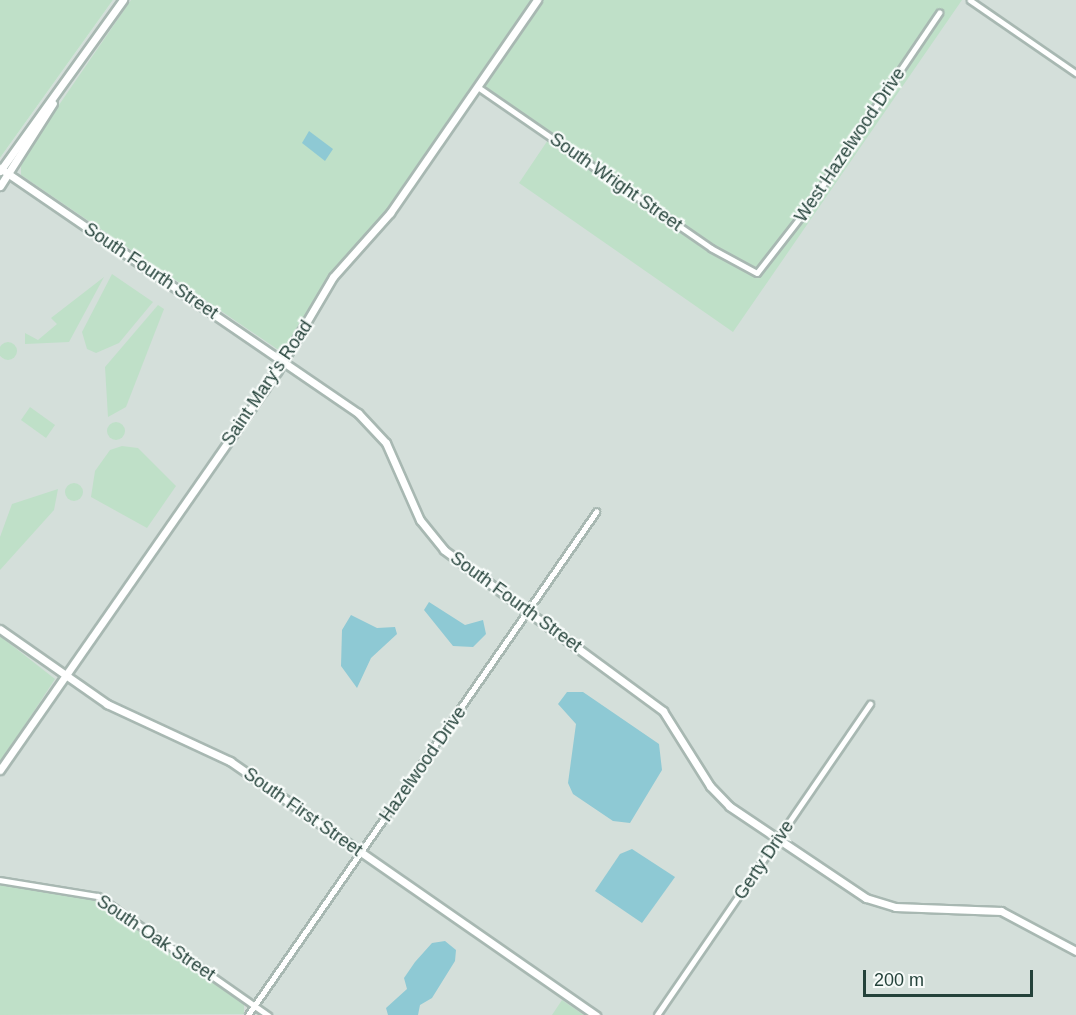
<!DOCTYPE html>
<html>
<head>
<meta charset="utf-8">
<style>
	body { margin:0 }
	#map { position:relative; width:1076px; height:1015px; overflow:hidden; background:#e6efeb; font-family:Arial,sans-serif }
	div>[style] { position:absolute }
	[style*='--x'] { left:calc(var(--x)*1px); top:calc(var(--y)*1px); width:calc(var(--w)*1px); rotate:calc(var(--a)*1deg) }
	.built>* { inset:0; background:#d4dfda }
	.green>* { inset:0; background:#bfe0c8 }
	.round { border-radius:50% }
	.water>* { inset:0; background:#8ec9d4 }
	.roads { filter:drop-shadow(2px 0 #a8b8b2) drop-shadow(-2px 0 #a8b8b2) drop-shadow(0 2px #a8b8b2) drop-shadow(0 -2px #a8b8b2) }
	.street>* { height:4.5px; margin:-2.25px; padding:0 2.25px; transform-origin:2.25px; border-radius:2.25px; background:#fff }
	.secondary>* { height:7px; margin:-3.5px; padding:0 3.5px; transform-origin:3.5px; border-radius:3.5px; background:#fff }
	span { translate:-50% -50%; white-space:nowrap; text-align:center; line-height:1.15; -webkit-text-stroke:4.5px #f7fbf9; paint-order:stroke }
	.street-label { font-size:18px; color:#24423a }
	.scale { position:absolute; left:863px; top:970px; width:170px; height:27px; box-sizing:border-box; border:3px solid #24423a; border-top:0; padding-left:8px; font-size:18px; line-height:21px; white-space:nowrap; color:#24423a; -webkit-text-stroke:4px #f7fbf9; paint-order:stroke }
</style>
</head>
<body>
<div id="map">
	<div class="built">
		<div style="clip-path:polygon(113px 0,1076px 0,1076px 1015px,0 1015px,0 158px)"></div>
	</div>
	<div class="green">
		<div style="clip-path:polygon(0 0,113px 0,0 158px)"></div>
		<div style="clip-path:polygon(131px 0,534px 0,384px 216px,332px 274px,305px 323px,280px 351px,21px 175px,21px 165px,50px 118px)"></div>
		<div style="clip-path:polygon(541px 0,962px 0,733px 332px,519px 183px,552px 134px,484px 86px)"></div>
		<div style="clip-path:polygon(112px 274px,153px 302px,119px 343px,96px 353px,87px 349px,82px 332px)"></div>
		<div style="clip-path:polygon(104px 277px,69px 342px,25px 344px,25px 333px,38px 340px,57px 324px,51px 318px)"></div>
		<div style="clip-path:polygon(158px 305px,164px 309px,126px 407px,108px 417px,105px 367px)"></div>
		<div class="round" style="left:-1px;top:342px;width:18px;height:18px"></div>
		<div style="clip-path:polygon(30px 407px,55px 425px,46px 438px,21px 420px)"></div>
		<div class="round" style="left:107px;top:422px;width:18px;height:18px"></div>
		<div style="clip-path:polygon(122px 446px,138px 448px,176px 486px,147px 528px,91px 497px,95px 471px,110px 450px)"></div>
		<div class="round" style="left:65px;top:483px;width:18px;height:18px"></div>
		<div style="clip-path:polygon(58px 489px,54px 510px,0 570px,0 537px,12px 504px)"></div>
		<div style="clip-path:polygon(0 636px,55px 679px,0 763px)"></div>
		<div style="clip-path:polygon(0 885px,76px 893px,104px 905px,244px 1004px,244px 1014px,0 1015px)"></div>
		<div style="clip-path:polygon(562px 1000px,584px 1015px,552px 1015px)"></div>
	</div>
	<div class="water">
		<div style="clip-path:polygon(309px 131px,333px 149px,325px 161px,302px 143px)"></div>
		<div style="clip-path:polygon(429px 602px,465px 625px,483px 620px,486px 634px,473px 647px,453px 646px,424px 610px)"></div>
		<div style="clip-path:polygon(351px 615px,377px 628px,395px 627px,397px 634px,371px 658px,357px 688px,341px 666px,342px 630px)"></div>
		<div style="clip-path:polygon(567px 692px,583px 692px,659px 744px,662px 770px,630px 823px,613px 821px,573px 794px,568px 783px,576px 724px,558px 704px)"></div>
		<div style="clip-path:polygon(632px 849px,675px 877px,642px 923px,595px 891px,620px 854px)"></div>
		<div style="clip-path:polygon(445px 941px,456px 950px,455px 961px,432px 998px,420px 1005px,418px 1015px,388px 1015px,386px 1008px,407px 989px,404px 978px,415px 962px,432px 943px)"></div>
	</div>
	<div class="roads">
		<div class="street">
			<div style="--x:970;--y:0;--w:129;--a:34.6"></div>
			<div style="--x:478;--y:87;--w:283;--a:34.6"></div>
			<div style="--x:711;--y:248;--w:52;--a:28.5"></div>
			<div style="--x:757;--y:273;--w:75;--a:-52.1"></div>
			<div style="--x:803;--y:214;--w:243;--a:-55.9"></div>
			<div style="--x:0;--y:880;--w:99;--a:9.3"></div>
			<div style="--x:98;--y:896;--w:208;--a:35"></div>
			<div style="--x:248;--y:1015;--w:612;--a:-55.32"></div>
			<div style="--x:657;--y:1015;--w:377;--a:-55.6"></div>
		</div>
		<div class="secondary">
			<div style="--x:0;--y:168;--w:434;--a:34.4"></div>
			<div style="--x:358;--y:413;--w:41;--a:47"></div>
			<div style="--x:386;--y:443;--w:84;--a:66.2"></div>
			<div style="--x:420;--y:520;--w:38;--a:51"></div>
			<div style="--x:444;--y:550;--w:272;--a:36.3"></div>
			<div style="--x:663;--y:711;--w:89;--a:57.9"></div>
			<div style="--x:710;--y:786;--w:28;--a:46"></div>
			<div style="--x:729;--y:806;--w:165;--a:33.9"></div>
			<div style="--x:866;--y:898;--w:30;--a:17"></div>
			<div style="--x:895;--y:907;--w:106;--a:2.2"></div>
			<div style="--x:1001;--y:911;--w:85;--a:28.1"></div>
			<div style="--x:0;--y:171;--w:211;--a:-54.3"></div>
			<div style="--x:0;--y:186;--w:98;--a:-57.4"></div>
			<div style="--x:0;--y:629;--w:131;--a:35"></div>
			<div style="--x:107;--y:704;--w:136;--a:24.9"></div>
			<div style="--x:230;--y:761;--w:446;--a:34.8"></div>
			<div style="--x:0;--y:770;--w:485;--a:-55.2"></div>
			<div style="--x:277;--y:372;--w:110;--a:-59.5"></div>
			<div style="--x:333;--y:277;--w:86;--a:-48.3"></div>
			<div style="--x:390;--y:213;--w:259;--a:-55.4"></div>
		</div>
	</div>
	<div class="street-label">
		<span style="left:850px;top:145px;rotate:-56deg">West Hazelwood Drive</span>
		<span style="left:616px;top:182px;rotate:35deg">South Wright Street</span>
		<span style="left:151px;top:271px;rotate:34deg">South Fourth Street</span>
		<span style="left:267px;top:383px;rotate:-56deg">Saint Mary's Road</span>
		<span style="left:516px;top:602px;rotate:36deg">South Fourth Street</span>
		<span style="left:423px;top:764px;rotate:-55deg">Hazelwood Drive</span>
		<span style="left:303px;top:812px;rotate:35deg">South First Street</span>
		<span style="left:764px;top:860px;rotate:-56deg">Gerty Drive</span>
		<span style="left:156px;top:938px;rotate:34deg">South Oak Street</span>
	</div>
	<div class="scale">200 m</div>
</div>
</body>
</html>
